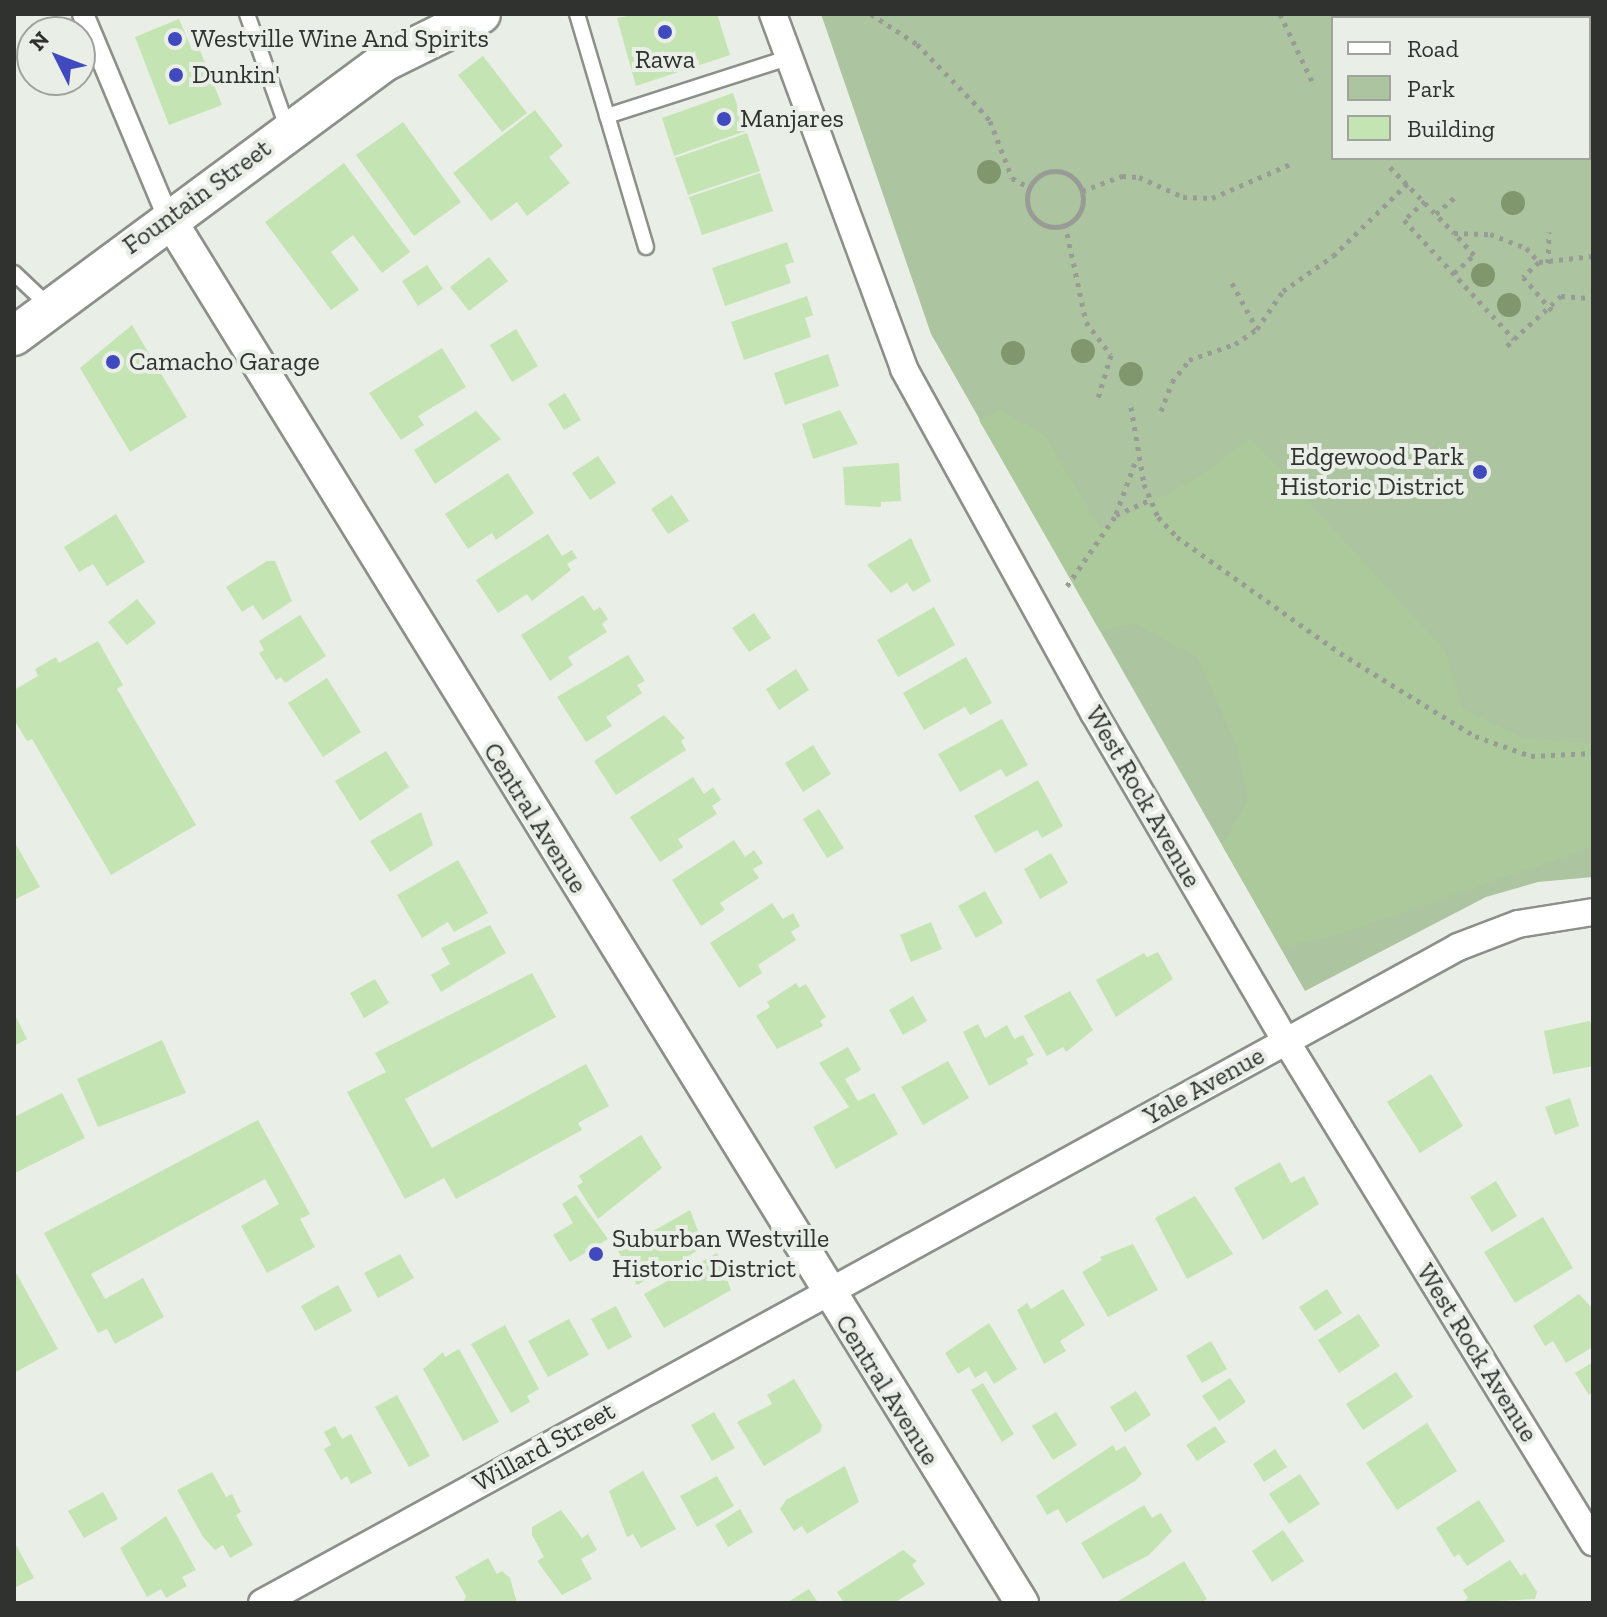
<!DOCTYPE html>
<html>
<head>
<meta charset="utf-8">
<style>
	body { margin:0 }
	#map { position:relative; width:1607px; height:1617px; overflow:hidden; background:#e9efe6; font-family:"Zilla Slab",serif }
	div>[style] { position:absolute }
	[style*='--x'] { left:calc(var(--x)*1px); top:calc(var(--y)*1px); width:calc(var(--w)*1px); rotate:calc(var(--a)*1deg) }
	.green>* { inset:0; background:#adc4a1 }
	.forest>* { inset:0; background:#abc99a }
	.building>* { inset:0; background:#c4e4b4 }
	.path>* { height:5px; margin-top:-2.5px; transform-origin:0; background:repeating-linear-gradient(90deg,#989c95 0 4px,transparent 0 10px) }
	.path>.ring { margin:-2.5px; padding:0; box-sizing:content-box; background:none; border:5px solid #989c95; border-radius:50% }
	.roads { filter:drop-shadow(2px 0 #8b9089) drop-shadow(-2px 0 #8b9089) drop-shadow(0 2px #8b9089) drop-shadow(0 -2px #8b9089) }
	.service>* { height:14px; margin:-7px; padding:0 7px; transform-origin:7px; border-radius:7px; background:#fff }
	.pedestrian>* { height:20px; margin:-10px; padding:0 10px; transform-origin:10px; border-radius:10px; background:#fff }
	.minor>* { height:26px; margin:-13px; padding:0 13px; transform-origin:13px; border-radius:13px; background:#fff }
	.tertiary>* { height:32px; margin:-16px; padding:0 16px; transform-origin:16px; border-radius:16px; background:#fff }
	.secondary>* { height:38px; margin:-19px; padding:0 19px; transform-origin:19px; border-radius:19px; background:#fff }
	.trees>* { width:24px; height:24px; margin:-12px; border-radius:50%; background:#80976e }
	.dots>* { width:22px; height:22px; translate:-50% -50%; box-sizing:border-box; border:4px solid #e9efe6; border-radius:50% }
	span { translate:-50% -50%; white-space:nowrap; text-align:center; line-height:1.15; -webkit-text-stroke:8px #e9efe6; paint-order:stroke }
	.poi-label { font-size:26px; color:#2f322e }
	.left { translate:0 -50%; text-align:left }
	.right { translate:-100% -50%; text-align:right }
	.street-label { font-size:26px; color:#2f322e }
	.frame { position:absolute; inset:0; border:16px solid #2f322e; pointer-events:none }
	.legend { position:absolute; left:1331px; top:16px; width:260px; height:144px; box-sizing:border-box; background:#e9efe6; border:2px solid #9fa39c; margin:0; padding:10px 14px; list-style:none; font-size:24px; color:#2f322e }
	.legend li { display:flex; align-items:center; gap:16px; height:40px }
	.legend b { width:40px; border:2px solid #9fa39c }
	.north { position:absolute; left:16px; top:16px; width:80px; height:80px; box-sizing:border-box; background:#e9efe6; border:2px solid #9fa39c; border-radius:50%; rotate:312deg; font-size:22px; font-weight:700; line-height:32px; text-align:center; color:#2f322e }
	.north::after { content:''; display:block; margin:auto; width:28px; height:36px; background:#404abe; clip-path:polygon(50% 0,100% 100%,50% 72%,0 100%) }
</style>
</head>
<body>
<div id="map">
	<div class="green">
		<div style="clip-path:polygon(evenodd,821px 14px,1593px 14px,1593px 877px,1538px 882px,1486px 897px,1305px 991px,931px 334px,821px 14px,1333px 18px,1589px 18px,1589px 158px,1333px 158px,1333px 18px)"></div>
	</div>
	<div class="forest">
		<div style="clip-path:polygon(1000px 410px,1044px 435px,1101px 529px,1201px 476px,1250px 438px,1445px 651px,1463px 709px,1524px 738px,1593px 744px,1593px 847px,1328px 938px,1281px 947px,1222px 845px,1248px 800px,1237px 747px,1198px 658px,1135px 623px,1100px 631px,979px 420px)"></div>
	</div>
	<div class="building">
		<div style="clip-path:polygon(639px 14px,717px 14px,730px 55px,636px 86px,617px 18px)"></div>
		<div style="clip-path:polygon(179px 19px,192px 50px,199px 48px,222px 105px,169px 125px,135px 37px)"></div>
		<div style="clip-path:polygon(483px 56px,527px 113px,502px 132px,458px 75px)"></div>
		<div style="clip-path:polygon(733px 93px,746px 131px,674px 156px,662px 118px)"></div>
		<div style="clip-path:polygon(535px 110px,563px 146px,549px 157px,570px 183px,527px 216px,517px 202px,491px 221px,453px 173px)"></div>
		<div style="clip-path:polygon(403px 122px,461px 202px,414px 236px,356px 155px)"></div>
		<div style="clip-path:polygon(747px 133px,760px 171px,688px 195px,675px 158px)"></div>
		<div style="clip-path:polygon(344px 163px,410px 252px,382px 273px,353px 235px,331px 252px,359px 290px,331px 310px,265px 222px)"></div>
		<div style="clip-path:polygon(760px 173px,773px 211px,702px 235px,689px 197px)"></div>
		<div style="clip-path:polygon(787px 242px,794px 262px,785px 265px,791px 283px,725px 306px,712px 268px)"></div>
		<div style="clip-path:polygon(489px 257px,508px 281px,469px 311px,450px 287px)"></div>
		<div style="clip-path:polygon(427px 265px,443px 289px,418px 306px,402px 281px)"></div>
		<div style="clip-path:polygon(807px 296px,813px 315px,805px 318px,811px 337px,744px 360px,731px 322px)"></div>
		<div style="clip-path:polygon(132px 325px,187px 417px,130px 452px,80px 368px)"></div>
		<div style="clip-path:polygon(516px 329px,538px 366px,512px 382px,490px 345px)"></div>
		<div style="clip-path:polygon(442px 348px,466px 387px,418px 416px,424px 425px,401px 440px,369px 393px)"></div>
		<div style="clip-path:polygon(828px 354px,839px 386px,785px 405px,774px 373px)"></div>
		<div style="clip-path:polygon(565px 393px,581px 420px,564px 430px,548px 404px)"></div>
		<div style="clip-path:polygon(840px 410px,858px 444px,813px 459px,802px 424px)"></div>
		<div style="clip-path:polygon(476px 411px,501px 439px,435px 484px,414px 450px)"></div>
		<div style="clip-path:polygon(598px 456px,616px 483px,590px 500px,572px 473px)"></div>
		<div style="clip-path:polygon(899px 463px,901px 501px,881px 502px,881px 507px,845px 505px,843px 467px)"></div>
		<div style="clip-path:polygon(508px 473px,534px 513px,496px 540px,492px 533px,468px 549px,445px 514px)"></div>
		<div style="clip-path:polygon(672px 495px,689px 521px,668px 534px,651px 509px)"></div>
		<div style="clip-path:polygon(116px 514px,145px 562px,107px 586px,93px 564px,79px 572px,64px 547px)"></div>
		<div style="clip-path:polygon(548px 534px,562px 556px,572px 550px,577px 558px,567px 564px,571px 570px,532px 601px,527px 594px,498px 613px,476px 580px)"></div>
		<div style="clip-path:polygon(911px 538px,931px 581px,913px 592px,907px 583px,891px 593px,867px 565px)"></div>
		<div style="clip-path:polygon(267px 561px,275px 561px,292px 601px,263px 620px,253px 605px,242px 612px,226px 587px)"></div>
		<div style="clip-path:polygon(583px 595px,594px 611px,600px 607px,608px 619px,602px 624px,607px 632px,568px 657px,573px 665px,550px 681px,521px 635px)"></div>
		<div style="clip-path:polygon(137px 599px,156px 623px,127px 645px,108px 622px)"></div>
		<div style="clip-path:polygon(934px 607px,955px 645px,898px 677px,877px 640px)"></div>
		<div style="clip-path:polygon(754px 613px,771px 638px,749px 652px,732px 628px)"></div>
		<div style="clip-path:polygon(300px 615px,326px 656px,285px 683px,281px 677px,276px 680px,259px 653px,264px 650px,259px 641px)"></div>
		<div style="clip-path:polygon(98px 641px,123px 685px,117px 689px,196px 825px,111px 875px,32px 739px,27px 741px,14px 720px,14px 690px,38px 676px,35px 669px,56px 657px,59px 663px)"></div>
		<div style="clip-path:polygon(628px 655px,645px 681px,637px 685px,642px 693px,606px 717px,612px 726px,586px 742px,557px 697px)"></div>
		<div style="clip-path:polygon(966px 657px,992px 703px,970px 715px,965px 707px,924px 730px,903px 693px)"></div>
		<div style="clip-path:polygon(796px 669px,809px 690px,779px 710px,766px 689px)"></div>
		<div style="clip-path:polygon(327px 678px,361px 732px,323px 757px,288px 703px)"></div>
		<div style="clip-path:polygon(664px 715px,685px 738px,681px 741px,686px 750px,616px 795px,594px 761px)"></div>
		<div style="clip-path:polygon(1002px 719px,1028px 765px,1006px 777px,1001px 769px,960px 792px,938px 754px)"></div>
		<div style="clip-path:polygon(813px 745px,831px 774px,803px 792px,785px 763px)"></div>
		<div style="clip-path:polygon(386px 751px,409px 787px,360px 821px,335px 781px)"></div>
		<div style="clip-path:polygon(693px 777px,704px 794px,713px 787px,721px 800px,712px 806px,717px 814px,678px 839px,683px 847px,660px 862px,630px 817px)"></div>
		<div style="clip-path:polygon(1038px 780px,1063px 826px,1042px 838px,1037px 830px,995px 853px,974px 816px)"></div>
		<div style="clip-path:polygon(819px 809px,844px 848px,827px 858px,803px 819px)"></div>
		<div style="clip-path:polygon(421px 812px,433px 845px,390px 872px,370px 841px)"></div>
		<div style="clip-path:polygon(734px 840px,745px 857px,754px 850px,763px 863px,753px 869px,759px 878px,720px 903px,725px 910px,701px 926px,672px 880px)"></div>
		<div style="clip-path:polygon(14px 841px,40px 887px,14px 900px)"></div>
		<div style="clip-path:polygon(1051px 853px,1068px 883px,1040px 899px,1024px 869px)"></div>
		<div style="clip-path:polygon(458px 860px,488px 913px,454px 932px,448px 922px,422px 938px,397px 895px)"></div>
		<div style="clip-path:polygon(985px 891px,1003px 923px,976px 938px,958px 906px)"></div>
		<div style="clip-path:polygon(772px 903px,783px 919px,793px 913px,800px 926px,791px 932px,796px 940px,758px 965px,762px 973px,739px 988px,710px 943px)"></div>
		<div style="clip-path:polygon(931px 922px,942px 949px,911px 962px,900px 935px)"></div>
		<div style="clip-path:polygon(490px 925px,506px 953px,441px 992px,431px 975px,450px 964px,441px 948px)"></div>
		<div style="clip-path:polygon(1158px 952px,1173px 979px,1116px 1017px,1096px 980px,1144px 953px,1147px 957px)"></div>
		<div style="clip-path:polygon(532px 973px,556px 1017px,405px 1099px,432px 1148px,586px 1064px,609px 1106px,578px 1123px,582px 1130px,456px 1199px,444px 1178px,405px 1199px,347px 1092px,386px 1072px,375px 1053px)"></div>
		<div style="clip-path:polygon(375px 979px,389px 1003px,364px 1018px,350px 993px)"></div>
		<div style="clip-path:polygon(796px 983px,799px 988px,806px 984px,826px 1017px,820px 1021px,823px 1026px,777px 1049px,756px 1016px,770px 1007px,767px 1002px)"></div>
		<div style="clip-path:polygon(1070px 991px,1093px 1030px,1066px 1052px,1063px 1047px,1047px 1056px,1024px 1016px)"></div>
		<div style="clip-path:polygon(913px 996px,927px 1021px,903px 1035px,889px 1010px)"></div>
		<div style="clip-path:polygon(14px 1013px,27px 1039px,14px 1046px)"></div>
		<div style="clip-path:polygon(1589px 1021px,1593px 1024px,1593px 1066px,1553px 1074px,1544px 1031px)"></div>
		<div style="clip-path:polygon(978px 1024px,985px 1038px,1007px 1025px,1014px 1039px,1023px 1035px,1034px 1055px,1026px 1059px,1028px 1064px,989px 1086px,963px 1032px)"></div>
		<div style="clip-path:polygon(162px 1040px,186px 1093px,98px 1127px,77px 1079px)"></div>
		<div style="clip-path:polygon(848px 1047px,861px 1070px,845px 1079px,858px 1101px,874px 1093px,898px 1134px,836px 1169px,813px 1127px,849px 1107px,819px 1063px)"></div>
		<div style="clip-path:polygon(948px 1061px,969px 1098px,923px 1125px,901px 1087px)"></div>
		<div style="clip-path:polygon(1431px 1074px,1463px 1126px,1420px 1153px,1387px 1102px)"></div>
		<div style="clip-path:polygon(62px 1093px,85px 1138px,15px 1173px,14px 1117px)"></div>
		<div style="clip-path:polygon(1570px 1098px,1579px 1126px,1555px 1135px,1545px 1107px)"></div>
		<div style="clip-path:polygon(258px 1120px,310px 1214px,300px 1219px,315px 1247px,267px 1273px,241px 1226px,279px 1204px,265px 1179px,91px 1274px,105px 1299px,143px 1278px,164px 1317px,115px 1344px,107px 1329px,98px 1333px,44px 1233px)"></div>
		<div style="clip-path:polygon(641px 1135px,662px 1168px,598px 1219px,577px 1186px,583px 1182px,579px 1176px)"></div>
		<div style="clip-path:polygon(1280px 1162px,1291px 1183px,1304px 1176px,1319px 1204px,1263px 1240px,1234px 1188px)"></div>
		<div style="clip-path:polygon(1496px 1181px,1517px 1216px,1492px 1232px,1470px 1197px)"></div>
		<div style="clip-path:polygon(576px 1195px,608px 1239px,570px 1262px,553px 1235px,573px 1223px,562px 1204px)"></div>
		<div style="clip-path:polygon(1195px 1196px,1233px 1254px,1187px 1279px,1155px 1218px)"></div>
		<div style="clip-path:polygon(690px 1210px,704px 1247px,637px 1285px,618px 1251px)"></div>
		<div style="clip-path:polygon(1543px 1217px,1573px 1268px,1515px 1303px,1484px 1252px)"></div>
		<div style="clip-path:polygon(1133px 1244px,1158px 1290px,1108px 1317px,1082px 1272px,1102px 1260px,1100px 1257px)"></div>
		<div style="clip-path:polygon(717px 1253px,731px 1290px,664px 1328px,644px 1294px)"></div>
		<div style="clip-path:polygon(400px 1254px,414px 1278px,378px 1298px,364px 1273px)"></div>
		<div style="clip-path:polygon(14px 1269px,58px 1349px,14px 1373px)"></div>
		<div style="clip-path:polygon(338px 1285px,352px 1311px,315px 1331px,301px 1306px)"></div>
		<div style="clip-path:polygon(1063px 1289px,1085px 1325px,1060px 1341px,1066px 1351px,1044px 1364px,1017px 1310px,1027px 1303px,1031px 1309px)"></div>
		<div style="clip-path:polygon(1327px 1289px,1342px 1313px,1315px 1331px,1299px 1307px)"></div>
		<div style="clip-path:polygon(1579px 1294px,1593px 1309px,1593px 1347px,1566px 1363px,1553px 1341px,1545px 1346px,1533px 1326px)"></div>
		<div style="clip-path:polygon(616px 1306px,632px 1337px,608px 1350px,591px 1319px)"></div>
		<div style="clip-path:polygon(1359px 1314px,1380px 1346px,1339px 1373px,1318px 1340px)"></div>
		<div style="clip-path:polygon(569px 1319px,589px 1355px,548px 1377px,528px 1341px)"></div>
		<div style="clip-path:polygon(989px 1323px,1017px 1369px,994px 1384px,986px 1371px,975px 1378px,969px 1367px,958px 1374px,945px 1353px)"></div>
		<div style="clip-path:polygon(505px 1325px,539px 1389px,527px 1396px,530px 1402px,511px 1413px,471px 1344px)"></div>
		<div style="clip-path:polygon(1211px 1341px,1227px 1369px,1202px 1383px,1186px 1356px)"></div>
		<div style="clip-path:polygon(459px 1349px,499px 1422px,463px 1441px,423px 1369px,443px 1352px,445px 1357px)"></div>
		<div style="clip-path:polygon(1593px 1362px,1593px 1392px,1589px 1395px,1575px 1373px)"></div>
		<div style="clip-path:polygon(1396px 1372px,1413px 1397px,1363px 1430px,1346px 1404px)"></div>
		<div style="clip-path:polygon(1230px 1378px,1246px 1402px,1219px 1421px,1202px 1396px)"></div>
		<div style="clip-path:polygon(794px 1379px,822px 1425px,820px 1432px,764px 1466px,737px 1422px,772px 1404px,767px 1395px)"></div>
		<div style="clip-path:polygon(983px 1383px,1014px 1434px,1002px 1442px,971px 1390px)"></div>
		<div style="clip-path:polygon(1136px 1391px,1151px 1415px,1125px 1432px,1110px 1407px)"></div>
		<div style="clip-path:polygon(397px 1395px,430px 1456px,409px 1467px,375px 1407px)"></div>
		<div style="clip-path:polygon(714px 1412px,735px 1448px,712px 1461px,691px 1425px)"></div>
		<div style="clip-path:polygon(1056px 1412px,1077px 1445px,1053px 1460px,1032px 1426px)"></div>
		<div style="clip-path:polygon(1427px 1423px,1457px 1471px,1397px 1510px,1366px 1463px)"></div>
		<div style="clip-path:polygon(335px 1426px,342px 1439px,351px 1434px,372px 1473px,351px 1484px,347px 1476px,341px 1480px,324px 1449px,331px 1445px,324px 1432px)"></div>
		<div style="clip-path:polygon(1215px 1426px,1226px 1442px,1197px 1461px,1186px 1445px)"></div>
		<div style="clip-path:polygon(1113px 1445px,1116px 1451px,1125px 1446px,1142px 1474px,1135px 1481px,1066px 1523px,1058px 1509px,1047px 1515px,1036px 1496px)"></div>
		<div style="clip-path:polygon(1275px 1449px,1287px 1467px,1264px 1482px,1253px 1464px)"></div>
		<div style="clip-path:polygon(845px 1466px,859px 1502px,807px 1534px,802px 1526px,794px 1531px,780px 1509px,786px 1500px)"></div>
		<div style="clip-path:polygon(643px 1471px,676px 1529px,641px 1548px,633px 1534px,627px 1537px,609px 1491px)"></div>
		<div style="clip-path:polygon(212px 1472px,226px 1497px,232px 1494px,241px 1512px,236px 1515px,253px 1545px,230px 1558px,223px 1545px,215px 1550px,203px 1537px,177px 1490px)"></div>
		<div style="clip-path:polygon(1300px 1474px,1320px 1504px,1289px 1524px,1269px 1494px)"></div>
		<div style="clip-path:polygon(717px 1476px,734px 1506px,697px 1527px,680px 1496px)"></div>
		<div style="clip-path:polygon(103px 1492px,118px 1519px,84px 1538px,68px 1511px)"></div>
		<div style="clip-path:polygon(1479px 1500px,1505px 1541px,1467px 1566px,1459px 1554px,1454px 1557px,1436px 1528px)"></div>
		<div style="clip-path:polygon(1144px 1505px,1152px 1518px,1161px 1513px,1172px 1531px,1149px 1555px,1103px 1579px,1081px 1543px)"></div>
		<div style="clip-path:polygon(740px 1509px,753px 1532px,728px 1547px,715px 1525px)"></div>
		<div style="clip-path:polygon(561px 1510px,582px 1538px,588px 1534px,597px 1550px,581px 1559px,592px 1579px,562px 1595px,537px 1561px,544px 1557px,532px 1535px,532px 1527px)"></div>
		<div style="clip-path:polygon(166px 1516px,196px 1570px,182px 1577px,187px 1586px,166px 1598px,161px 1589px,147px 1597px,120px 1548px)"></div>
		<div style="clip-path:polygon(1283px 1530px,1304px 1561px,1272px 1582px,1252px 1551px)"></div>
		<div style="clip-path:polygon(16px 1545px,34px 1578px,16px 1587px,14px 1595px)"></div>
		<div style="clip-path:polygon(903px 1550px,917px 1561px,912px 1565px,925px 1584px,894px 1603px,844px 1603px,837px 1592px)"></div>
		<div style="clip-path:polygon(488px 1558px,497px 1574px,502px 1571px,510px 1578px,517px 1603px,463px 1603px,466px 1596px,455px 1577px)"></div>
		<div style="clip-path:polygon(1510px 1560px,1521px 1576px,1525px 1573px,1537px 1592px,1535px 1599px,1461px 1603px,1468px 1598px,1463px 1590px)"></div>
		<div style="clip-path:polygon(1184px 1561px,1207px 1599px,1200px 1603px,1115px 1603px)"></div>
		<div style="clip-path:polygon(809px 1589px,818px 1603px,786px 1603px)"></div>
	</div>
	<div class="path">
		<div style="--x:871;--y:14;--w:55;--a:33.1"></div>
		<div style="--x:917;--y:44;--w:91;--a:45.9"></div>
		<div style="--x:980;--y:109;--w:16;--a:50"></div>
		<div style="--x:990;--y:121;--w:61;--a:68.9"></div>
		<div style="--x:1012;--y:178;--w:21;--a:29"></div>
		<div style="--x:1280;--y:14;--w:74;--a:64.5"></div>
		<div style="--x:1390;--y:167;--w:92;--a:45.9"></div>
		<div style="--x:1454;--y:233;--w:36;--a:2"></div>
		<div style="--x:1490;--y:234;--w:39;--a:21"></div>
		<div style="--x:1526;--y:248;--w:19;--a:47"></div>
		<div style="--x:1539;--y:262;--w:54;--a:-6.3"></div>
		<div class="ring" style="left:1027px;top:171px;width:51px;height:51px"></div>
		<div style="--x:1082;--y:191;--w:43;--a:-20.6"></div>
		<div style="--x:1122;--y:176;--w:17;--a:3"></div>
		<div style="--x:1139;--y:177;--w:48;--a:24.4"></div>
		<div style="--x:1183;--y:197;--w:29;--a:2"></div>
		<div style="--x:1212;--y:198;--w:88;--a:-23.4"></div>
		<div style="--x:1425;--y:201;--w:28;--a:138"></div>
		<div style="--x:1404;--y:220;--w:162;--a:47.3"></div>
		<div style="--x:1514;--y:339;--w:64;--a:-42.5"></div>
		<div style="--x:1561;--y:296;--w:32;--a:4"></div>
		<div style="--x:1436;--y:214;--w:25;--a:-42"></div>
		<div style="--x:1065;--y:224;--w:100;--a:77.9"></div>
		<div style="--x:1086;--y:322;--w:41;--a:52.9"></div>
		<div style="--x:1111;--y:355;--w:45;--a:106.8"></div>
		<div style="--x:1539;--y:262;--w:22;--a:137"></div>
		<div style="--x:1523;--y:277;--w:49;--a:49.1"></div>
		<div style="--x:1548;--y:263;--w:31;--a:-88"></div>
		<div style="--x:1454;--y:273;--w:27;--a:-42"></div>
		<div style="--x:1474;--y:255;--w:28;--a:-132"></div>
		<div style="--x:1232;--y:283;--w:52;--a:61.5"></div>
		<div style="--x:1507;--y:346;--w:10;--a:-45"></div>
		<div style="--x:1131;--y:407;--w:78;--a:80.4"></div>
		<div style="--x:1144;--y:484;--w:36;--a:67"></div>
		<div style="--x:1158;--y:517;--w:28;--a:46"></div>
		<div style="--x:1177;--y:537;--w:200;--a:35.4"></div>
		<div style="--x:1340;--y:653;--w:158;--a:31.6"></div>
		<div style="--x:1475;--y:736;--w:59;--a:19.7"></div>
		<div style="--x:1531;--y:756;--w:62;--a:-2.8"></div>
		<div style="--x:1161;--y:411;--w:31;--a:-69"></div>
		<div style="--x:1172;--y:382;--w:28;--a:-52"></div>
		<div style="--x:1189;--y:360;--w:49;--a:-19.2"></div>
		<div style="--x:1235;--y:344;--w:27;--a:-34"></div>
		<div style="--x:1257;--y:329;--w:46;--a:-55.6"></div>
		<div style="--x:1283;--y:291;--w:61;--a:-35"></div>
		<div style="--x:1333;--y:256;--w:105;--a:-44.2"></div>
		<div style="--x:1116;--y:514;--w:58;--a:-69.7"></div>
		<div style="--x:1067;--y:586;--w:86;--a:-55.4"></div>
		<div style="--x:1116;--y:515;--w:37;--a:-24"></div>
	</div>
	<div class="roads">
		<div class="service">
			<div style="--x:247;--y:14;--w:123;--a:70.5"></div>
			<div style="--x:577;--y:14;--w:243;--a:73.5"></div>
			<div style="--x:1589;--y:23;--w:6;--a:51"></div>
			<div style="--x:607;--y:116;--w:190;--a:-17.8"></div>
			<div style="--x:14;--y:273;--w:48;--a:43.3"></div>
		</div>
		<div class="pedestrian">
			<div style="--x:83;--y:14;--w:220;--a:67.3"></div>
		</div>
		<div class="minor">
			<div style="--x:773;--y:14;--w:378;--a:69.7"></div>
			<div style="--x:904;--y:369;--w:393;--a:61.1"></div>
			<div style="--x:1094;--y:713;--w:380;--a:59.7"></div>
			<div style="--x:1286;--y:1041;--w:588;--a:58.5"></div>
			<div style="--x:262;--y:1603;--w:1364;--a:-28.74"></div>
			<div style="--x:1458;--y:947;--w:64;--a:-21"></div>
			<div style="--x:1518;--y:924;--w:76;--a:-9.1"></div>
		</div>
		<div class="tertiary">
			<div style="--x:168;--y:217;--w:1628;--a:58.36"></div>
		</div>
		<div class="secondary">
			<div style="--x:14;--y:336;--w:460;--a:-36.5"></div>
			<div style="--x:384;--y:62;--w:108;--a:-26.3"></div>
		</div>
	</div>
	<div class="trees">
		<div style="left:989px;top:172px"></div>
		<div style="left:1513px;top:203px"></div>
		<div style="left:1483px;top:275px"></div>
		<div style="left:1509px;top:305px"></div>
		<div style="left:1083px;top:351px"></div>
		<div style="left:1013px;top:353px"></div>
		<div style="left:1131px;top:374px"></div>
	</div>
	<div class="dots">
		<div style="left:665px;top:32px;background:#404abe"></div>
		<div style="left:175px;top:39px;background:#404abe"></div>
		<div style="left:176px;top:75px;background:#404abe"></div>
		<div style="left:724px;top:119px;background:#404abe"></div>
		<div style="left:113px;top:362px;background:#404abe"></div>
		<div style="left:1480px;top:472px;background:#404abe"></div>
		<div style="left:596px;top:1254px;background:#404abe"></div>
	</div>
	<div class="poi-label">
		<span class="left" style="left:191px;top:39px">Westville Wine And Spirits</span>
		<span style="left:665px;top:60px">Rawa</span>
		<span class="left" style="left:192px;top:75px">Dunkin'</span>
		<span class="left" style="left:740px;top:119px">Manjares</span>
		<span class="left" style="left:129px;top:362px">Camacho Garage</span>
		<span class="right" style="left:1464px;top:472px">Edgewood Park<br>Historic District</span>
		<span class="left" style="left:612px;top:1254px">Suburban Westville<br>Historic District</span>
	</div>
	<div class="street-label">
		<span style="left:197px;top:197px;rotate:-36deg">Fountain Street</span>
		<span style="left:1143px;top:797px;rotate:60deg">West Rock Avenue</span>
		<span style="left:535px;top:818px;rotate:58deg">Central Avenue</span>
		<span style="left:1204px;top:1086px;rotate:-29deg">Yale Avenue</span>
		<span style="left:1477px;top:1353px;rotate:58deg">West Rock Avenue</span>
		<span style="left:887px;top:1390px;rotate:58deg">Central Avenue</span>
		<span style="left:544px;top:1447px;rotate:-29deg">Willard Street</span>
	</div>
	<div class="frame"></div>
	<ul class="legend">
	<li><b style="height:10px;background:#fff"></b>Road</li>
	<li><b style="height:22px;background:#adc4a1"></b>Park</li>
	<li><b style="height:22px;background:#c4e4b4"></b>Building</li>
	</ul>
	<div class="north">N</div>
</div>
</body>
</html>
